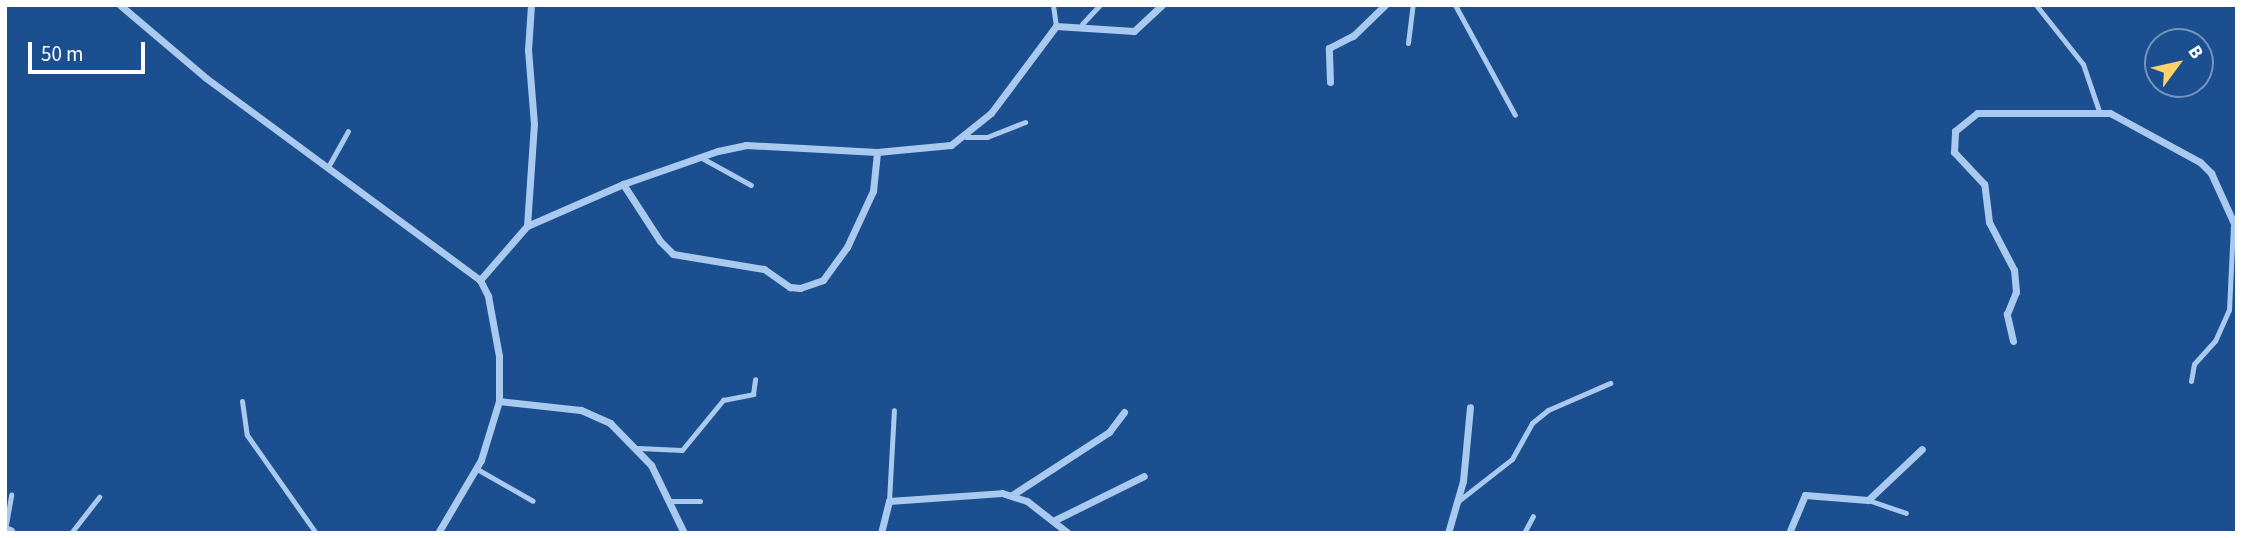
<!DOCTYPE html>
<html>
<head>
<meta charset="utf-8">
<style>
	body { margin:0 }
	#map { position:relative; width:2242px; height:538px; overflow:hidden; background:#1b4f8f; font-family:"Source Sans 3",sans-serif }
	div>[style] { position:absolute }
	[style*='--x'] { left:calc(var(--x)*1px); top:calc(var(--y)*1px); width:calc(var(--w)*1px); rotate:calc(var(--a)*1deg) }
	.service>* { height:5px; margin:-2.5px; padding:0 2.5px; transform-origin:2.5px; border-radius:2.5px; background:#a9c9ee }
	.minor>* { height:7px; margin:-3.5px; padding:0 3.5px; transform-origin:3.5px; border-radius:3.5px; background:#a9c9ee }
	.tertiary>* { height:12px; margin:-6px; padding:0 6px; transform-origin:6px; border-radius:6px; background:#a9c9ee }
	span { translate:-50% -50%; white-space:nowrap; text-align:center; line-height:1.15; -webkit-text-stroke:5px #1b4f8f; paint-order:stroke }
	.frame { position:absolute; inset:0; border:7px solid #fff; pointer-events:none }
	.north { position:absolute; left:2144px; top:28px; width:70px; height:70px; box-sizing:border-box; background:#1b4f8f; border:2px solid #7695bc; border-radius:50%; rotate:57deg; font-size:19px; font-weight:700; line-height:28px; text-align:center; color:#fff }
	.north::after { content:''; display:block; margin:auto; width:24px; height:32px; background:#ffd166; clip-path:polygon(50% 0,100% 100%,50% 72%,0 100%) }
	.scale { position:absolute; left:28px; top:42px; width:117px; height:32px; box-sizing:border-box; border:4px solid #fff; border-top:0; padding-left:9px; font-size:21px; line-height:24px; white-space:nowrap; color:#fff; -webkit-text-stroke:5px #1b4f8f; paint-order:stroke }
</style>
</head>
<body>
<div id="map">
	<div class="service">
		<div style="--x:1053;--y:5;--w:21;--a:82"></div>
		<div style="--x:1455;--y:5;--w:125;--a:61.4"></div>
		<div style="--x:2036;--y:5;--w:75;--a:51.5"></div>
		<div style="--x:2083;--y:64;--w:50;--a:71.2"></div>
		<div style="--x:1082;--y:24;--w:26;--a:-47"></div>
		<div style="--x:1408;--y:43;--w:38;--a:-83"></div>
		<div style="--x:966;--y:137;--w:21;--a:0"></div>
		<div style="--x:987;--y:137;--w:41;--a:-21.5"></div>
		<div style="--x:700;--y:157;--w:58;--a:28.8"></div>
		<div style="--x:328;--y:167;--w:41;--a:-60.9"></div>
		<div style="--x:2191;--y:381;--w:17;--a:-80"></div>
		<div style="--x:2194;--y:364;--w:31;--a:-48"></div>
		<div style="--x:2215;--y:341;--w:34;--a:-66"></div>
		<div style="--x:2229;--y:310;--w:84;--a:-87.3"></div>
		<div style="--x:242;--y:401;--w:34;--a:82"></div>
		<div style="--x:247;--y:435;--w:120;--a:54.9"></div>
		<div style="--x:638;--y:448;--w:44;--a:2.6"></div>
		<div style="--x:682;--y:450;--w:65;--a:-50.6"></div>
		<div style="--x:723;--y:400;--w:31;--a:-11"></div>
		<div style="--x:753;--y:394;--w:15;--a:-82"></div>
		<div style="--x:477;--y:469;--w:64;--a:29.7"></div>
		<div style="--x:1868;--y:500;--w:40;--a:18.9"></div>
		<div style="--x:670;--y:501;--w:30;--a:0"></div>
		<div style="--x:889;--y:501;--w:91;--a:-86.9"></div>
		<div style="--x:1457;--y:502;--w:70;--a:-38"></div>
		<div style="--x:1512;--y:459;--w:41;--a:-60.9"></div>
		<div style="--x:1532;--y:423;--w:21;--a:-39"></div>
		<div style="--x:1548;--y:410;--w:68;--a:-23.5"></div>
		<div style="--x:5;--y:530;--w:36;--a:-80"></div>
		<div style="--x:71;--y:533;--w:46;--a:-52.1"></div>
		<div style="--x:1524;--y:533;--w:19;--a:-62"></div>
	</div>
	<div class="minor">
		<div style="--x:120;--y:5;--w:113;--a:40.3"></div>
		<div style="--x:206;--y:78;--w:340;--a:36.4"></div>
		<div style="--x:480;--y:280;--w:18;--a:63"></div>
		<div style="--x:488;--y:296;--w:61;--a:79.6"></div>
		<div style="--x:499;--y:356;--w:45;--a:90"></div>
		<div style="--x:499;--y:401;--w:62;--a:107"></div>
		<div style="--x:481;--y:460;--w:85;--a:120.5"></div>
		<div style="--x:1330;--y:82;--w:34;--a:-92"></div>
		<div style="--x:1329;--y:48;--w:27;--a:-27"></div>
		<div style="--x:1353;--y:36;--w:45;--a:-44.1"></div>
		<div style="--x:623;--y:184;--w:68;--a:57"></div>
		<div style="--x:660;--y:241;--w:18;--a:45"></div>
		<div style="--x:673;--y:254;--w:92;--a:9.4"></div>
		<div style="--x:764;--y:269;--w:32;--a:35"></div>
		<div style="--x:790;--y:287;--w:10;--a:6"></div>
		<div style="--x:800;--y:288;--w:24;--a:-19"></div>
		<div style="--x:823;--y:280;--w:41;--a:-54"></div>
		<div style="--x:847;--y:247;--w:62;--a:-65.1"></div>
		<div style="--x:873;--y:191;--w:39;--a:-84"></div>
		<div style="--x:527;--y:226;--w:102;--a:-86.1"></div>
		<div style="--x:534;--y:124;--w:74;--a:-94.6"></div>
		<div style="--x:528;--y:50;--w:45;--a:-86.2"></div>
		<div style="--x:480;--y:280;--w:72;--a:-49"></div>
		<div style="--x:527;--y:226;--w:105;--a:-23.6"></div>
		<div style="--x:623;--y:184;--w:101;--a:-19.2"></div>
		<div style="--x:718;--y:151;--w:29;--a:-12"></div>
		<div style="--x:746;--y:145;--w:131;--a:3.1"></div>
		<div style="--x:877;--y:152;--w:74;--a:-5.4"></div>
		<div style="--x:951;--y:145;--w:51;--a:-38.7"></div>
		<div style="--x:991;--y:113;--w:109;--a:-53.2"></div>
		<div style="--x:1056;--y:26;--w:78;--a:3.7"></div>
		<div style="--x:1134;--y:31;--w:38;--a:-43"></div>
		<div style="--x:2013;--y:341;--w:28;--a:-103"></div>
		<div style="--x:2007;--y:314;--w:24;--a:-68"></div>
		<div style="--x:2016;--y:292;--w:22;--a:-95"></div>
		<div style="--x:2014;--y:270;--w:54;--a:-117.5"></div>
		<div style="--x:1989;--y:222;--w:38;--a:-97"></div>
		<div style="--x:1984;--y:184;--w:44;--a:-133.2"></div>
		<div style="--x:1954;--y:152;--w:21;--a:-87"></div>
		<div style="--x:1955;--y:131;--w:28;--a:-39"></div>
		<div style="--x:1977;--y:113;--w:133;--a:0"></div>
		<div style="--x:2110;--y:113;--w:102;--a:28.6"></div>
		<div style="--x:2200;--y:162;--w:16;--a:45"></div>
		<div style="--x:2211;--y:173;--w:63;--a:65.5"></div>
		<div style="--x:499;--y:401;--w:82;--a:6.3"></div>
		<div style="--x:581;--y:410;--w:32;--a:24"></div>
		<div style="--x:610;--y:423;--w:59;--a:45.7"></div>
		<div style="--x:651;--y:465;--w:76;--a:64.1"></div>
		<div style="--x:1012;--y:495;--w:116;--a:-33"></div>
		<div style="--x:1109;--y:432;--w:25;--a:-53"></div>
		<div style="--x:1055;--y:520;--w:99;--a:-26.3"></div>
		<div style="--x:881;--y:533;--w:33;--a:-76"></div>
		<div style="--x:889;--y:501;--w:113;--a:-4"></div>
		<div style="--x:1002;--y:493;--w:26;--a:18"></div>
		<div style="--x:1027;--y:501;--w:52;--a:38"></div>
		<div style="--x:1448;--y:533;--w:54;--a:-73.9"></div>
		<div style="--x:1463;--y:481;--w:74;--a:-84.6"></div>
		<div style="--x:1789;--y:533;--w:41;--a:-67.2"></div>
		<div style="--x:1805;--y:495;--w:63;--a:4.5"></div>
		<div style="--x:1868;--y:500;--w:74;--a:-43.4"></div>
	</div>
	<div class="tertiary">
		<div style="--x:5;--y:531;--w:5;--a:22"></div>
	</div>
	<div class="frame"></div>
	<div class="north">B</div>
	<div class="scale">50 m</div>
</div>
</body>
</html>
